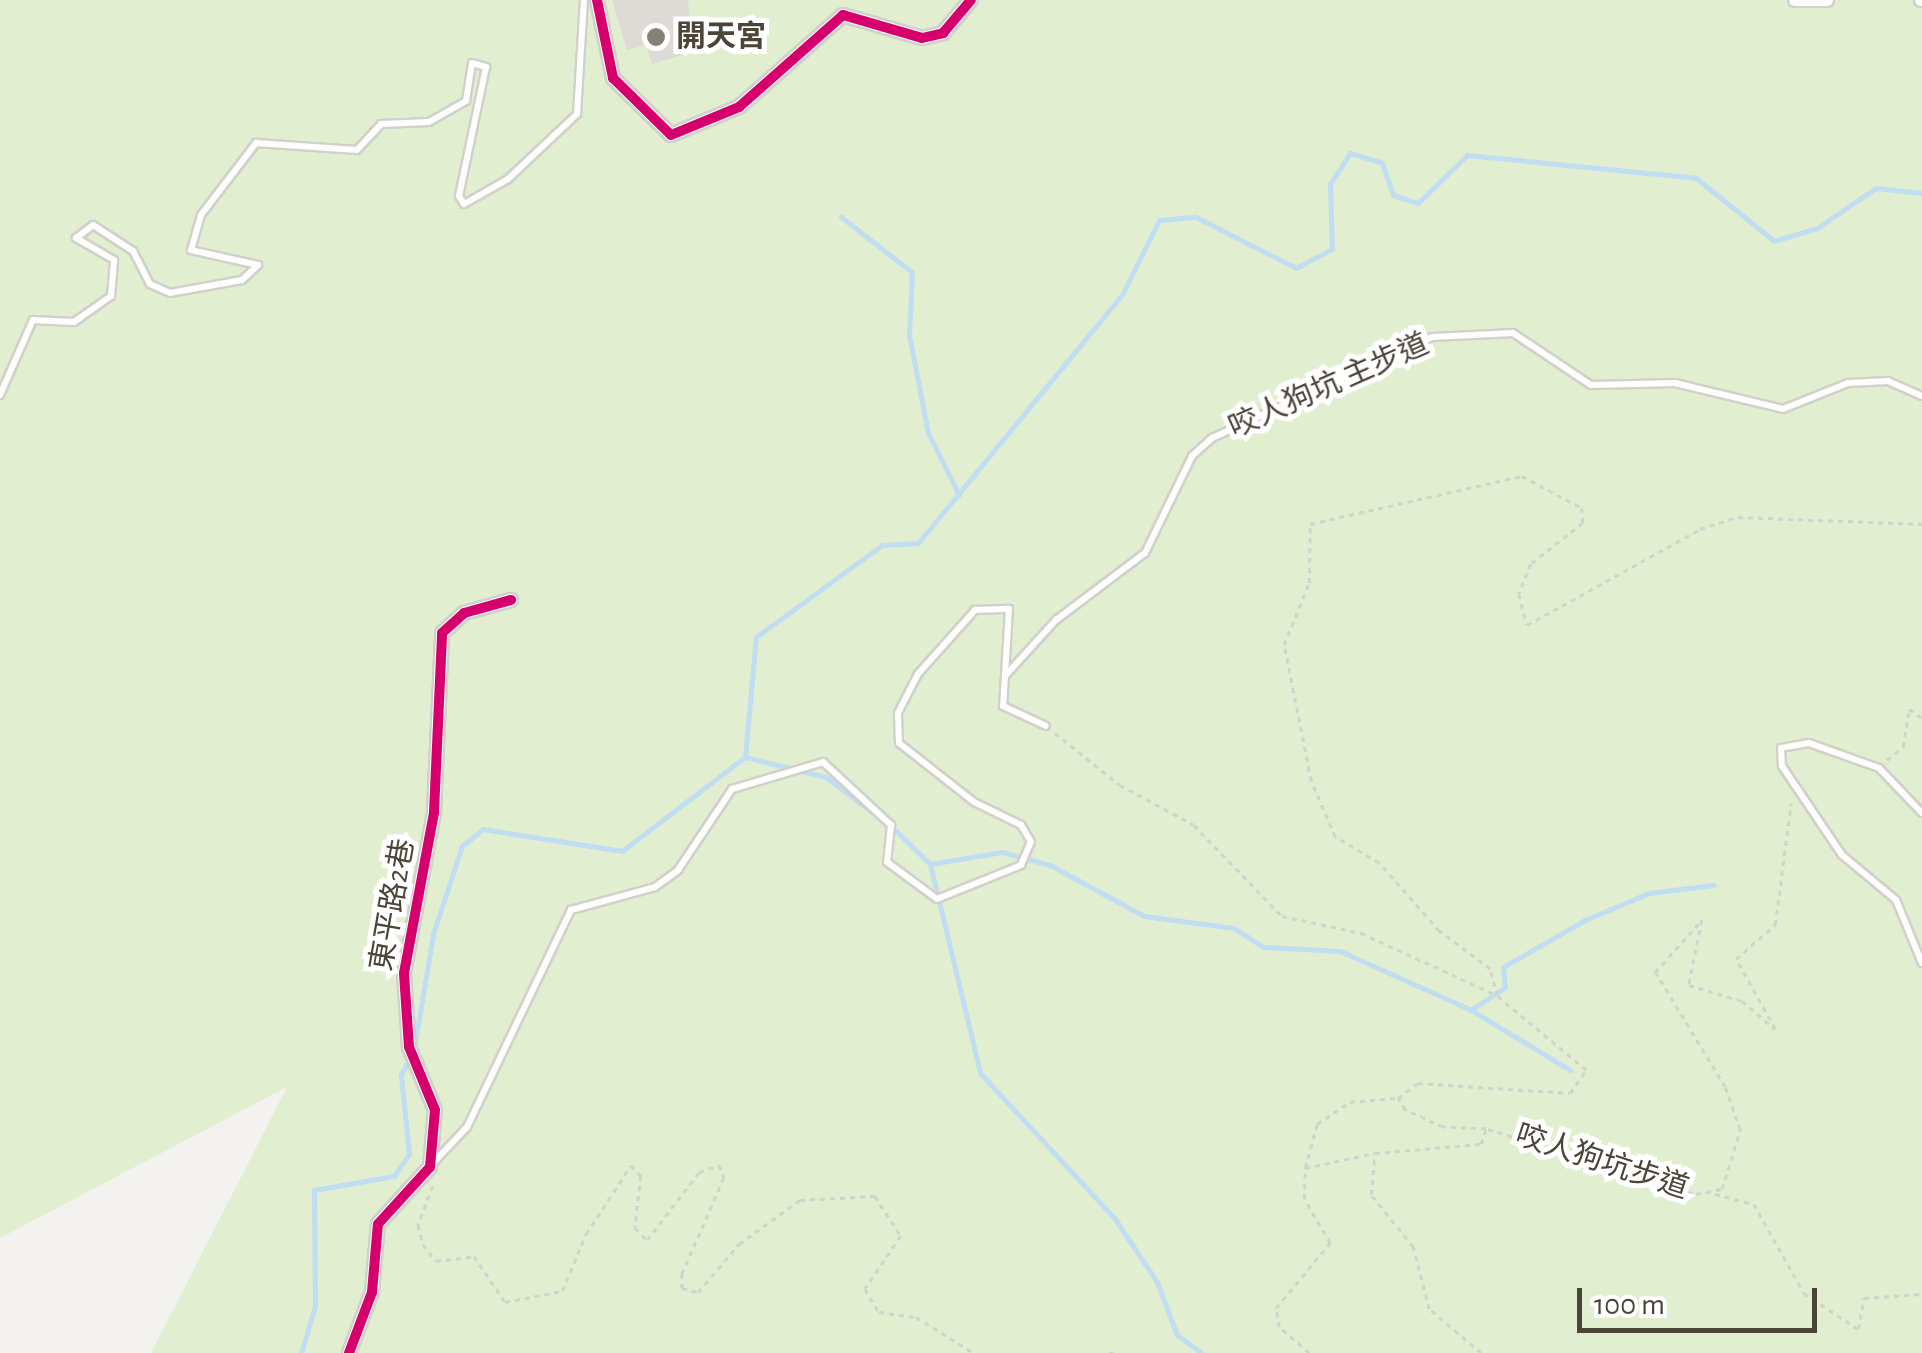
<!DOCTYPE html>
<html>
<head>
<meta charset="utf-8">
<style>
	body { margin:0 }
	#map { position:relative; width:1922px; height:1353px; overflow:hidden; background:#f4f2ee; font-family:"Alegreya Sans","Noto Sans TC",sans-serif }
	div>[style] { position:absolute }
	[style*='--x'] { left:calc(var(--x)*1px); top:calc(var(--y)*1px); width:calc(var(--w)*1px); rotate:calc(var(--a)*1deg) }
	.green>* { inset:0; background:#e1eecf }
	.stream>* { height:5px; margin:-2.5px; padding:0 2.5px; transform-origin:2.5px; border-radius:2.5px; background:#c0ddf1 }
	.building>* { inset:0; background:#dedbd6 }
	.path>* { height:2.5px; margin-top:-1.25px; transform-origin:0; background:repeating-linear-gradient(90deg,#d3d2cc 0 5px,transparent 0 10px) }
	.roads { filter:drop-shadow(2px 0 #d2d0cb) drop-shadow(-2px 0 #d2d0cb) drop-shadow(0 2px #d2d0cb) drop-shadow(0 -2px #d2d0cb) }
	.lane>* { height:6px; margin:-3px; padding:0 3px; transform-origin:3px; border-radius:3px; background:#fdfdfc }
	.street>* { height:12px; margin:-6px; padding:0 6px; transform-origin:6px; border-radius:6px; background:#fdfdfc }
	.cycleway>* { height:10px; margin:-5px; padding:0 5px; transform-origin:5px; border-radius:5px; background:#d6006c }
	.dots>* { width:28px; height:28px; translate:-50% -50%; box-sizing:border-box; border:5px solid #fff; border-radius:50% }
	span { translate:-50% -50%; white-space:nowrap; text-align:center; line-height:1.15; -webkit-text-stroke:10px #fff; paint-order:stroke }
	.poi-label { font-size:30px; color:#4b4439; font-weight:700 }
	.left { translate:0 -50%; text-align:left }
	.street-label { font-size:30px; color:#4b4439 }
	.scale { position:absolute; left:1577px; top:1288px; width:240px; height:45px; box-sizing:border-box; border:5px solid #4b4439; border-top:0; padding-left:12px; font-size:30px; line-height:35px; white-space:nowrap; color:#4b4439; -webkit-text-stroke:8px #fff; paint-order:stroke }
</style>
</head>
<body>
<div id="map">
	<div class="green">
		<div style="clip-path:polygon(0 0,1922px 0,1922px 1353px,151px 1353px,287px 1087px,0 1238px)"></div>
	</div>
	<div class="stream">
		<div style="--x:841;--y:217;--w:90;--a:37.8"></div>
		<div style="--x:912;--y:272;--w:63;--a:92.7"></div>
		<div style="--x:909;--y:335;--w:100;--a:79"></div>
		<div style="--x:928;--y:433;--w:69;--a:63.4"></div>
		<div style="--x:745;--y:757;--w:83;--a:13.9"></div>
		<div style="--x:826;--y:777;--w:64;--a:37.4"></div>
		<div style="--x:890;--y:825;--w:56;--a:44.3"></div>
		<div style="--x:930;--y:864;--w:73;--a:-9.5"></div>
		<div style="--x:1002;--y:852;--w:50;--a:15.2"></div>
		<div style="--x:1050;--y:865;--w:107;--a:28.5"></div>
		<div style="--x:1144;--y:916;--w:91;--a:7.6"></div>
		<div style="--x:1234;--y:928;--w:35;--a:33"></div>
		<div style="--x:1263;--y:947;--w:77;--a:3"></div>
		<div style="--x:1340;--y:951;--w:144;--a:24.2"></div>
		<div style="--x:1471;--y:1010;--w:41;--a:-34.1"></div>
		<div style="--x:1505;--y:987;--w:20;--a:-96"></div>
		<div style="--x:1503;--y:967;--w:95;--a:-29.8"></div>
		<div style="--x:1585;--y:920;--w:69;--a:-22.9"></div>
		<div style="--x:1649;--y:893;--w:65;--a:-7"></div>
		<div style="--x:930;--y:864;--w:215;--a:76.5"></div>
		<div style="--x:980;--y:1073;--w:199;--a:47.2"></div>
		<div style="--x:1115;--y:1219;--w:76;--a:56.3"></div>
		<div style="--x:1157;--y:1282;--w:57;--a:69.3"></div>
		<div style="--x:1177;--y:1335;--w:31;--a:36"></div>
		<div style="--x:1471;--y:1010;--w:116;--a:31.2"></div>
		<div style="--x:414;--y:1049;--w:117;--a:-80.6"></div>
		<div style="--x:433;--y:934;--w:93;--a:-71.8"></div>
		<div style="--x:462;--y:846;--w:27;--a:-39"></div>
		<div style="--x:483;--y:829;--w:141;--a:9"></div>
		<div style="--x:622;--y:851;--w:155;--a:-37.4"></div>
		<div style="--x:745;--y:757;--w:121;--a:-84.8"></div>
		<div style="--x:756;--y:637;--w:156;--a:-36.1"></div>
		<div style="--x:882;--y:545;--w:36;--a:-3"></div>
		<div style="--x:918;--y:543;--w:323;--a:-50.6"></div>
		<div style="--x:1123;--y:293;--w:81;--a:-63.7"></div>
		<div style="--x:1159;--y:220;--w:37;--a:-5"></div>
		<div style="--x:1196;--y:217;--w:112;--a:27"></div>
		<div style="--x:1296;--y:268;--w:41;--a:-27.8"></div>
		<div style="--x:1332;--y:249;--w:65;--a:-91.8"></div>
		<div style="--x:1330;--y:184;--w:37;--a:-57"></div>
		<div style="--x:1350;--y:153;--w:34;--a:17"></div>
		<div style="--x:1382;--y:163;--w:34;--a:71"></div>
		<div style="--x:1393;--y:195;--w:26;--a:18"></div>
		<div style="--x:1418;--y:203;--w:69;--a:-44.4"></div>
		<div style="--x:1467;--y:155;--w:230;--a:5.7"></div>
		<div style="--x:1696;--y:178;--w:100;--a:38.9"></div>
		<div style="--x:1774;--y:241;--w:45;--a:-16.8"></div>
		<div style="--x:1817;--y:228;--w:71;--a:-34.1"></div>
		<div style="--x:1876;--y:188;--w:46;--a:6.2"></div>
		<div style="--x:301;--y:1353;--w:49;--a:-73.4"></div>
		<div style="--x:315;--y:1306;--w:116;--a:-90.5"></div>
		<div style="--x:314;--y:1190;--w:81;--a:-9.9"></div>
		<div style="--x:394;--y:1176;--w:27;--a:-56"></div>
		<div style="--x:409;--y:1154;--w:79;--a:-95.8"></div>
		<div style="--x:401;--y:1075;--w:18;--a:-63"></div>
	</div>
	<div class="building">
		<div style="clip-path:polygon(612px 0,688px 0,693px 52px,652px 64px,646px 45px,627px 50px)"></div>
	</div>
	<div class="path">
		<div style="--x:1055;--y:733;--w:83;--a:38.7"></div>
		<div style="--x:1120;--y:785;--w:84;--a:28.4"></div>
		<div style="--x:1194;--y:825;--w:127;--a:46"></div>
		<div style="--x:1282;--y:916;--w:81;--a:12.1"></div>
		<div style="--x:1361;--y:933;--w:146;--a:24.6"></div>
		<div style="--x:1887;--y:760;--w:21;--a:-39"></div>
		<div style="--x:1903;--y:747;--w:38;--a:-81"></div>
		<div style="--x:1909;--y:709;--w:16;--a:35"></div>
		<div style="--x:1488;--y:1129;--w:218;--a:17.4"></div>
		<div style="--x:1696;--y:1194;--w:26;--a:-11"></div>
		<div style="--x:1722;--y:1189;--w:62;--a:-73"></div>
		<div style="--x:1740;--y:1130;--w:46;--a:-109.2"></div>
		<div style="--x:1725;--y:1087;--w:135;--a:-121.3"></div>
		<div style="--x:1655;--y:972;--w:70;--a:-47.9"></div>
		<div style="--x:1702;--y:920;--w:66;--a:101.3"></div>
		<div style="--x:1689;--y:985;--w:55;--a:16.8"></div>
		<div style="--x:1742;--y:1001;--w:43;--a:40.3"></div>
		<div style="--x:1775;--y:1029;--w:80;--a:-119.1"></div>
		<div style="--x:1736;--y:959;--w:52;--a:-41.1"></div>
		<div style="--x:1775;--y:925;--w:123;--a:-82.5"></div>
		<div style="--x:1305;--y:1168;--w:46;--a:-74.7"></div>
		<div style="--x:1317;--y:1124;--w:40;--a:-34"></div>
		<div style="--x:1350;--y:1102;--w:46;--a:-5"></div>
		<div style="--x:433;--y:1186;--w:42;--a:111"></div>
		<div style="--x:418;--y:1225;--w:20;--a:75"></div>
		<div style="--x:423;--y:1244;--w:21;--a:53"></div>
		<div style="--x:436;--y:1261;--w:38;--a:-7"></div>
		<div style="--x:474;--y:1256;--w:55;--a:56"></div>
		<div style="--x:505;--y:1302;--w:58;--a:-10.9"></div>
		<div style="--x:562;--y:1291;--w:62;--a:-67.2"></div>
		<div style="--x:586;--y:1234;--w:82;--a:-56.9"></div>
		<div style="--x:631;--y:1165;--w:15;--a:48"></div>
		<div style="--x:641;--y:1176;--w:52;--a:96.6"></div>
		<div style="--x:635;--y:1228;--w:17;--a:45"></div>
		<div style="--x:647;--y:1240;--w:86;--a:-52.6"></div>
		<div style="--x:699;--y:1172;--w:21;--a:-19"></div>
		<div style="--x:719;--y:1165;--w:14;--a:69"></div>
		<div style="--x:724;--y:1178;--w:105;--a:113.6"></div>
		<div style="--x:682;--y:1274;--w:14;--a:90"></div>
		<div style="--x:682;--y:1288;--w:16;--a:14"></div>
		<div style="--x:698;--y:1292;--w:63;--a:-49.5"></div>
		<div style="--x:739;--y:1244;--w:75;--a:-35.8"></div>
		<div style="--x:800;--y:1200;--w:75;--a:-3.1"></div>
		<div style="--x:875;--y:1196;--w:48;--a:57"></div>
		<div style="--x:901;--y:1236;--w:64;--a:124.2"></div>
		<div style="--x:865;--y:1289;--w:27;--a:59"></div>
		<div style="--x:879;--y:1312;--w:37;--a:8"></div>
		<div style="--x:916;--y:1317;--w:68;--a:31.8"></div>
		<div style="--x:1715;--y:1194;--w:40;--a:14.4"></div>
		<div style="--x:1754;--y:1204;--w:102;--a:60.7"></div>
		<div style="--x:1804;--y:1293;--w:65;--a:33.7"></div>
		<div style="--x:1858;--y:1329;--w:32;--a:-79"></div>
		<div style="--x:1864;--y:1298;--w:58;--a:-3.9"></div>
		<div style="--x:1109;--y:1353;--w:8;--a:0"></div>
		<div style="--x:1309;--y:1353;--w:40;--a:-139"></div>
		<div style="--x:1279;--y:1327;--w:19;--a:-99"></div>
		<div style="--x:1276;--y:1308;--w:85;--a:-50.3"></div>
		<div style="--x:1330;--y:1243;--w:51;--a:-120.6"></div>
		<div style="--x:1304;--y:1199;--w:31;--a:-88"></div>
		<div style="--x:1305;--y:1168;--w:72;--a:-12.1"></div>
		<div style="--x:1481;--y:1353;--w:68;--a:-139.8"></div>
		<div style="--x:1429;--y:1309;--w:64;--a:-104.5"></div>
		<div style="--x:1413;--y:1247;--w:67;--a:-128.9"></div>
		<div style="--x:1371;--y:1195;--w:42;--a:-84.6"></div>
		<div style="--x:1375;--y:1153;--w:106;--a:-4.9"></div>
		<div style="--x:1481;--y:1144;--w:16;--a:-72"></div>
		<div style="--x:1486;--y:1129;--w:43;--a:-177.3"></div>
		<div style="--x:1443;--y:1127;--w:42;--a:-155.9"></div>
		<div style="--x:1405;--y:1110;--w:14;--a:-120"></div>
		<div style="--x:1398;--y:1098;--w:25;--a:-37"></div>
		<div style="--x:1418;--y:1083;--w:152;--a:3.8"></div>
		<div style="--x:1570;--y:1093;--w:28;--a:-55"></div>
		<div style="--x:1586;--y:1070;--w:116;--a:-140.3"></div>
		<div style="--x:1497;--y:996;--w:28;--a:-105"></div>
		<div style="--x:1490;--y:969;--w:64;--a:-143.3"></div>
		<div style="--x:1439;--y:931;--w:91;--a:-131.4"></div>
		<div style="--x:1379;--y:863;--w:51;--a:-149.4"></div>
		<div style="--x:1335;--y:837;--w:61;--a:-113.2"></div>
		<div style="--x:1311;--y:781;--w:139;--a:-101.2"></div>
		<div style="--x:1284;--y:645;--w:67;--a:-68"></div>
		<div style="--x:1309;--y:583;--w:59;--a:-89"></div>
		<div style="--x:1310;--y:524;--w:217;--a:-12.8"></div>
		<div style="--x:1522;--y:476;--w:68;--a:28.1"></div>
		<div style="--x:1582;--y:508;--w:15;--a:86"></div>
		<div style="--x:1583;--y:523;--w:66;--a:141.7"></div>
		<div style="--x:1531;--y:564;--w:32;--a:112"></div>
		<div style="--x:1519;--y:594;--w:32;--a:76"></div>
		<div style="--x:1527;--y:625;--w:198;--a:-29"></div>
		<div style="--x:1700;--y:529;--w:40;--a:-18"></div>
		<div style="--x:1738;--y:517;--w:184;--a:2.2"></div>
	</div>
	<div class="roads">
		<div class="lane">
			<div style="--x:0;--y:395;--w:82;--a:-66.3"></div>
			<div style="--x:33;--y:320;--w:41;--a:2.8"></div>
			<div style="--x:74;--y:322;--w:45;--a:-35.1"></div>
			<div style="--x:111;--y:296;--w:36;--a:-85"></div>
			<div style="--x:114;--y:260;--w:44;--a:-149.9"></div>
			<div style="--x:76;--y:238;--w:21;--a:-37"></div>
			<div style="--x:93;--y:225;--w:48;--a:33"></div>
			<div style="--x:133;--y:251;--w:37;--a:63"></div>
			<div style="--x:150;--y:284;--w:22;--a:24"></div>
			<div style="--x:170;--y:293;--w:73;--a:-10.2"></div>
			<div style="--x:242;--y:280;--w:22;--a:-43"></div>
			<div style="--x:258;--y:265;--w:69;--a:-167.4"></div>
			<div style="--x:191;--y:250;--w:36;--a:-74"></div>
			<div style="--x:201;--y:215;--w:91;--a:-52.6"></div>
			<div style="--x:256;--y:143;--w:101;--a:4"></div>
			<div style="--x:357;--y:150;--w:35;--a:-47"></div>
			<div style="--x:381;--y:124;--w:48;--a:-2.4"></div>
			<div style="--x:429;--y:122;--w:43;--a:-29.6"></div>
			<div style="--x:466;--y:101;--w:38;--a:-81"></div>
			<div style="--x:472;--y:63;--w:15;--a:16"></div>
			<div style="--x:486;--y:67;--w:132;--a:101.8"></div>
			<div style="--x:459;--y:196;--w:9;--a:58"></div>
			<div style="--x:464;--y:204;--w:51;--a:-29.6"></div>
			<div style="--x:508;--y:179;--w:95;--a:-43.3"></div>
			<div style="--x:577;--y:114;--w:114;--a:-86.5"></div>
			<div style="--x:1005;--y:676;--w:76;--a:-47.7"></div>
			<div style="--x:1056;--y:620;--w:111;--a:-37"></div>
			<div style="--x:1145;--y:553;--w:108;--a:-64.1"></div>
			<div style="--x:1192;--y:456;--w:27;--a:-42"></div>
			<div style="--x:1212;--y:438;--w:243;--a:-24.6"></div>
			<div style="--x:1433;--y:337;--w:80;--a:-2.9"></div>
			<div style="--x:1513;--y:333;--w:94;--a:33.7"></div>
			<div style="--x:1591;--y:385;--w:84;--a:-1.4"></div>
			<div style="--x:1675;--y:383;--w:111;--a:13.5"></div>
			<div style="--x:1783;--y:409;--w:70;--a:-21.8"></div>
			<div style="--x:1848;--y:383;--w:40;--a:-2.9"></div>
			<div style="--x:1888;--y:381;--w:37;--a:24"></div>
			<div style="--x:1922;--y:813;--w:62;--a:-133.7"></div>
			<div style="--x:1879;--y:768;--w:74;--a:-160.3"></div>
			<div style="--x:1809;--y:743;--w:28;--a:170"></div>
			<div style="--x:1781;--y:748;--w:18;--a:87"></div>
			<div style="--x:1782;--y:766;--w:107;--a:56"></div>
			<div style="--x:1842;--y:855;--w:70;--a:39.8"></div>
			<div style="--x:1896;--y:900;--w:68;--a:67.6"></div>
			<div style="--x:434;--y:1162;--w:48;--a:-46.7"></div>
			<div style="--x:467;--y:1127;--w:241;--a:-64.4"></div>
			<div style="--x:571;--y:910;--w:87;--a:-15.3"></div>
			<div style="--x:655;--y:887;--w:29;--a:-36"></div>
			<div style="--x:678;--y:870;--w:97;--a:-56.3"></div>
			<div style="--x:732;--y:789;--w:95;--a:-16.5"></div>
			<div style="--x:823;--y:762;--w:93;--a:42.8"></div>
			<div style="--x:891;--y:825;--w:37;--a:96"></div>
			<div style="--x:887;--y:862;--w:62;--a:36.5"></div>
			<div style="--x:937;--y:899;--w:91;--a:-22"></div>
			<div style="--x:1021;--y:865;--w:25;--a:-67"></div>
			<div style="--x:1031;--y:842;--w:20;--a:-120"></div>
			<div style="--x:1021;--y:825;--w:52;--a:-153.9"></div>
			<div style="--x:974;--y:802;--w:95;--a:-141.8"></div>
			<div style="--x:899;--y:743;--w:30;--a:-92"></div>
			<div style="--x:898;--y:713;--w:44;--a:-62.9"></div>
			<div style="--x:918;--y:674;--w:86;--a:-48.3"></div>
			<div style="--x:975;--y:610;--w:34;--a:-2"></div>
			<div style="--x:1009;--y:609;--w:97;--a:93.5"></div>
			<div style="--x:1003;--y:706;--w:47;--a:24.9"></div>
		</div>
		<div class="street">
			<div style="--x:597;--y:0;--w:80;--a:78.4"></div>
			<div style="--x:613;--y:78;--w:81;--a:44.5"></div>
			<div style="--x:671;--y:135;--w:74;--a:-22.4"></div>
			<div style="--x:739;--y:107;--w:139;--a:-41.5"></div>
			<div style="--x:843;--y:15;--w:82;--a:16.2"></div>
			<div style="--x:922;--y:38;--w:22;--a:-13"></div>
			<div style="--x:943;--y:33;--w:43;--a:-49.7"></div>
			<div style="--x:1795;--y:0;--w:32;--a:0"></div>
			<div style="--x:1921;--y:0;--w:1;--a:0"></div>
			<div style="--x:349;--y:1353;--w:65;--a:-69.3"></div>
			<div style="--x:372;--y:1292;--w:68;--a:-85"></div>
			<div style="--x:378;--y:1224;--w:77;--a:-47.6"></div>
			<div style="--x:430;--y:1167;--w:57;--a:-85"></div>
			<div style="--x:435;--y:1110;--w:68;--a:-112.4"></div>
			<div style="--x:409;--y:1047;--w:74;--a:-93.9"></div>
			<div style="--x:404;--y:973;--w:164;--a:-79.4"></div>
			<div style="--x:434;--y:812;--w:179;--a:-87.4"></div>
			<div style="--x:442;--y:633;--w:30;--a:-42"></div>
			<div style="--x:464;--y:613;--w:49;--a:-15.5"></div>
		</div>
	</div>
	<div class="cycleway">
		<div style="--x:597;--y:0;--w:80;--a:78.4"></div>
		<div style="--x:613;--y:78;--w:81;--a:44.5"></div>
		<div style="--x:671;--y:135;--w:74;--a:-22.4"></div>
		<div style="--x:739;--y:107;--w:139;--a:-41.5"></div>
		<div style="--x:843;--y:15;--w:82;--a:16.2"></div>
		<div style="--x:922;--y:38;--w:22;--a:-13"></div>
		<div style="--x:943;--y:33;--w:43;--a:-49.7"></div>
		<div style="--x:349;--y:1353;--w:65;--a:-69.3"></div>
		<div style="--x:372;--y:1292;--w:68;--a:-85"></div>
		<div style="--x:378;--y:1224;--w:77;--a:-47.6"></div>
		<div style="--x:430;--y:1167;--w:57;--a:-85"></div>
		<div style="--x:435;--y:1110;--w:68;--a:-112.4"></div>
		<div style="--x:409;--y:1047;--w:74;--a:-93.9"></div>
		<div style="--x:404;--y:973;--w:164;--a:-79.4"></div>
		<div style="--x:434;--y:812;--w:179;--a:-87.4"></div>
		<div style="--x:442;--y:633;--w:30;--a:-42"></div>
		<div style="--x:464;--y:613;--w:49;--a:-15.5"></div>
	</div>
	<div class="dots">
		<div style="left:656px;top:37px;background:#868178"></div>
	</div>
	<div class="poi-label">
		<span class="left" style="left:676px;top:37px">開天宮</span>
	</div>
	<div class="street-label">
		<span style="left:1329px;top:386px;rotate:-24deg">咬人狗坑 主步道</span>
		<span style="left:393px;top:905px;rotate:-80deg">東平路2巷</span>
		<span style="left:1602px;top:1162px;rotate:18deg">咬人狗坑步道</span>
	</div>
	<div class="scale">100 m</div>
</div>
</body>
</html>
